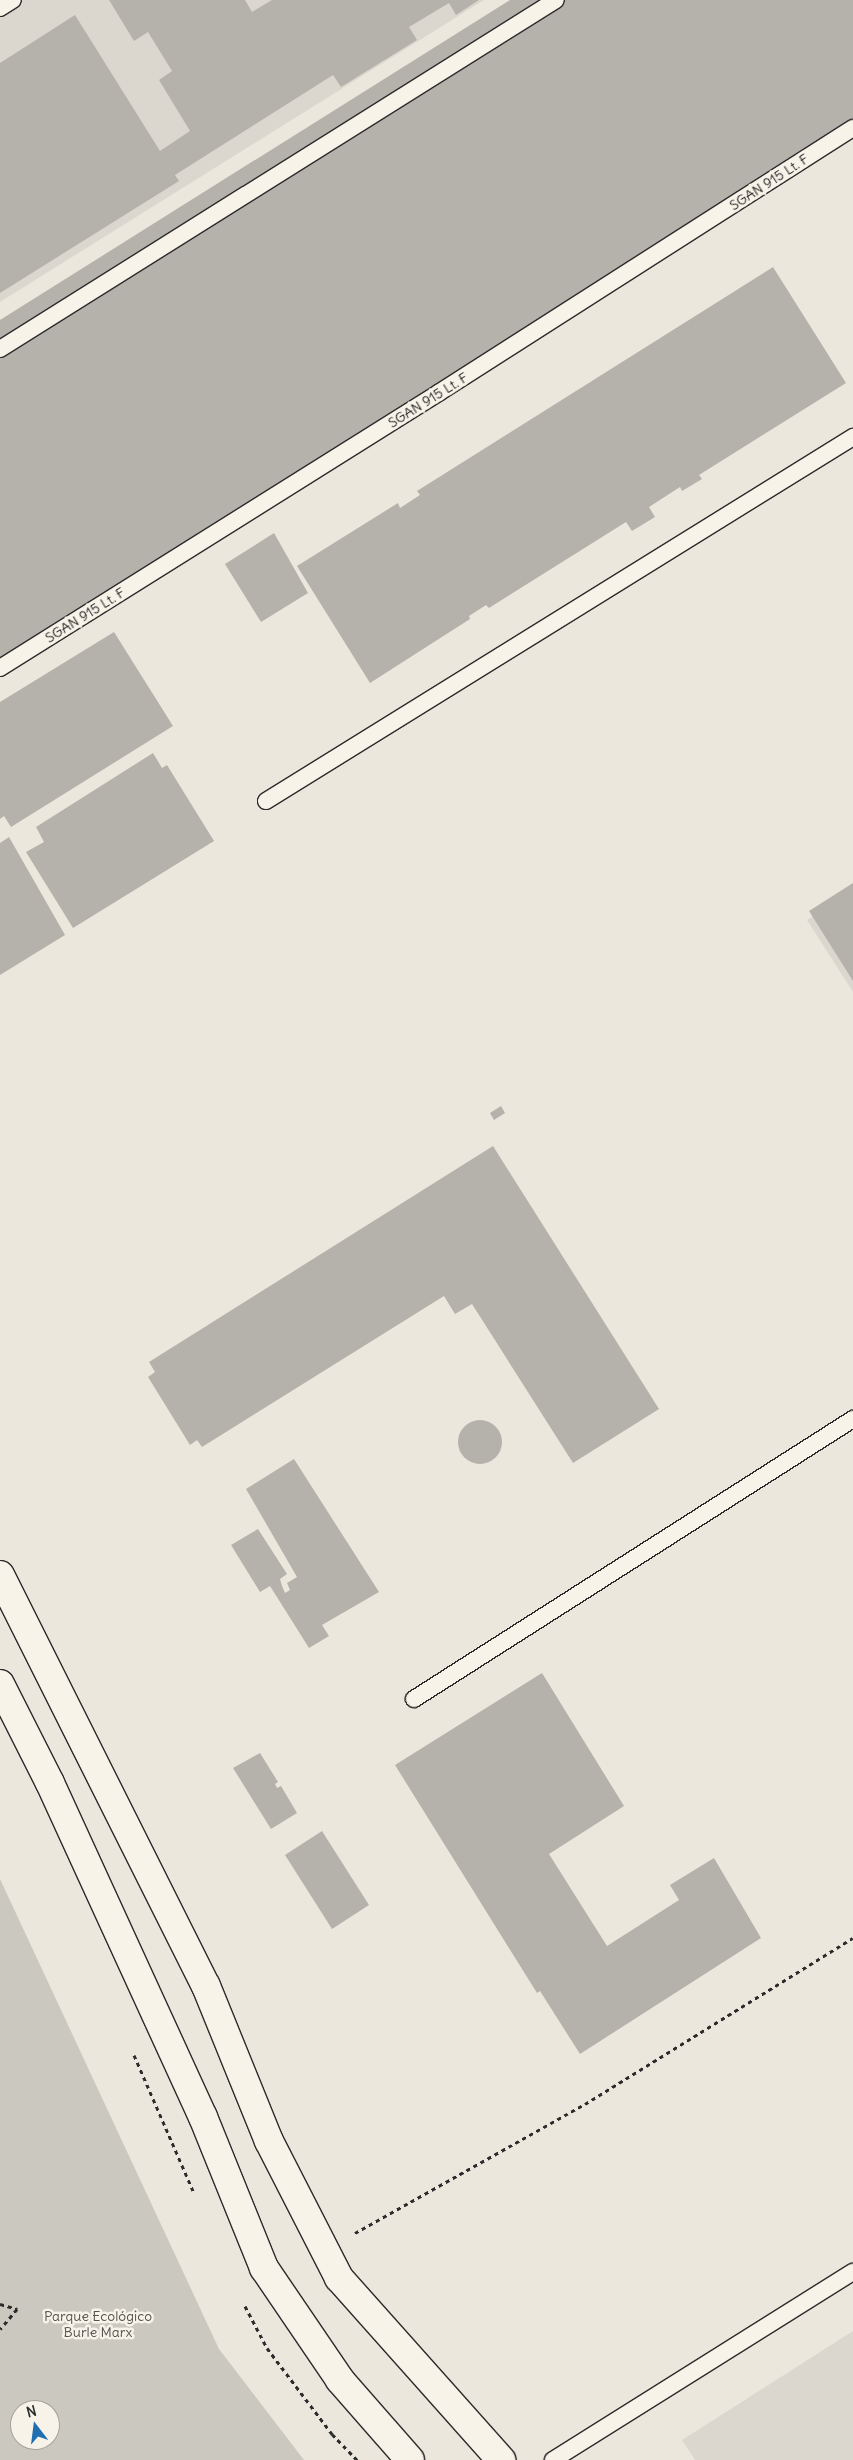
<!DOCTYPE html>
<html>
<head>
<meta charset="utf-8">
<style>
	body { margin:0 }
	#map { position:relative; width:853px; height:2460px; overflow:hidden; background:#ebe7dd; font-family:Delius,sans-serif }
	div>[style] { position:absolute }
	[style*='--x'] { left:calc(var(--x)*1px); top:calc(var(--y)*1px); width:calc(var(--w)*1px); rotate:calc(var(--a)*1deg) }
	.built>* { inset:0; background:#dbd7ce }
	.green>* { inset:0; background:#cbc8bf }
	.building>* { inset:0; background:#b5b2ab }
	.round { border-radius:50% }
	.path>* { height:3px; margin-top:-1.5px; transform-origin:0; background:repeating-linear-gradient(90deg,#2b2b2b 0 4px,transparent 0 8px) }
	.roads { filter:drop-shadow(1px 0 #2b2b2b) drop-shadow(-1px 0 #2b2b2b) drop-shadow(0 1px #2b2b2b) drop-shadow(0 -1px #2b2b2b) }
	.lane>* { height:16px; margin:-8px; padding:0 8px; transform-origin:8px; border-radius:8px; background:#f7f3e8 }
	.secondary>* { height:28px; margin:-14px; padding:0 14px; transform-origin:14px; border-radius:14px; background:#f7f3e8 }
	span { translate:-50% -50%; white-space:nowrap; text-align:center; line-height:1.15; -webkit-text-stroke:5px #f7f3e8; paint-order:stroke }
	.street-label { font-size:14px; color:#2b2b2b }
	.park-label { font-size:14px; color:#535250 }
	.north { position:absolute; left:10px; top:2400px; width:50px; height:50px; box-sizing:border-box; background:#f7f3e8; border:1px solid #a5a39c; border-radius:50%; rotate:345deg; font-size:14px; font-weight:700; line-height:20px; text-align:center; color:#2b2b2b }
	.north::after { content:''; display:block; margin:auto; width:18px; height:22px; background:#1f6fb2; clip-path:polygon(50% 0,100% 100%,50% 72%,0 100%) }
</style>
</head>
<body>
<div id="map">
	<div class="built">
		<div style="clip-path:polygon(0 0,484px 0,0 302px)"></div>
		<div style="clip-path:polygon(853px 890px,853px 992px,807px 920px)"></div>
		<div style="clip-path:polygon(853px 2331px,853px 2460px,695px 2460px,682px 2440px)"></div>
	</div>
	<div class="green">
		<div style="clip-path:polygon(evenodd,0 1879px,219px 2349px,304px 2460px,0 2460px,0 1879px,20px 2410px,50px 2410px,50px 2440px,20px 2440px,20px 2410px)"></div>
	</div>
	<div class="building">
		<div style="clip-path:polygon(109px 0,245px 0,252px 12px,272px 0,479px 0,456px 15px,449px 3px,409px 27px,417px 40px,341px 87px,333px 75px,175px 175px,179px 181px,0 293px,0 63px,75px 15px,160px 151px,190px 131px,159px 80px,172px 71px,148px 32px,134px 41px)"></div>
		<div style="clip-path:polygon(510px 0,853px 0,853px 125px,0 662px,0 320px)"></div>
		<div style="clip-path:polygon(773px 267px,846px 383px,699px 475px,702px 479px,682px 491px,680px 487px,649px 507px,655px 517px,632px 531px,626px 522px,489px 608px,486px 605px,469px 616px,470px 619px,370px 683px,297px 566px,398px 503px,400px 508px,420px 495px,417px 491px)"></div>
		<div style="clip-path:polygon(274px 533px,308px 593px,261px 622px,225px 564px)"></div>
		<div style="clip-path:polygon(114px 632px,173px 726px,11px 827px,4px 816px,0 819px,0 702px)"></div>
		<div style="clip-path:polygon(153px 753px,162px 768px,167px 765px,214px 841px,73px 928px,26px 852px,44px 842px,36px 827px)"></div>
		<div style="clip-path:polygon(9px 837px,65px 935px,0 975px,0 843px)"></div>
		<div style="clip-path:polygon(853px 883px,853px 981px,809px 911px)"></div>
		<div style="clip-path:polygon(501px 1106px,505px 1113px,494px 1120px,490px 1113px)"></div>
		<div style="clip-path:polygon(493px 1146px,659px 1409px,573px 1463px,472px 1304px,455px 1314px,444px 1296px,202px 1447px,197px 1440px,190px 1445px,148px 1377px,155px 1372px,149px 1362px)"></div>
		<div class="round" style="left:458px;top:1420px;width:44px;height:44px"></div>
		<div style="clip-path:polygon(294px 1459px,379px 1592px,322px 1625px,329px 1636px,309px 1648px,270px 1586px,260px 1592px,231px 1545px,258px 1529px,287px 1574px,280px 1579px,282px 1586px,285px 1593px,290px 1590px,287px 1583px,297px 1577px,246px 1489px)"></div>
		<div style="clip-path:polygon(542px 1673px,624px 1806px,549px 1854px,607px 1946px,679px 1900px,670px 1885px,714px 1858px,761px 1938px,580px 2054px,540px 1991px,537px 1993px,395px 1765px)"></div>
		<div style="clip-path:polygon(260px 1753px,278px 1782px,275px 1784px,277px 1788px,281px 1786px,297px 1813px,271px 1829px,233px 1768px)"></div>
		<div style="clip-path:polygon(322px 1831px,369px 1905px,332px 1929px,285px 1855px)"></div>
	</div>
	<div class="path">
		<div style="--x:134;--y:2055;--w:148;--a:66.5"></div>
		<div style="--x:355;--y:2233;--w:264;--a:-29.3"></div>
		<div style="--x:585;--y:2104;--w:315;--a:-31.8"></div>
		<div style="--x:0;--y:2304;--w:18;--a:16"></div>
		<div style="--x:17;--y:2309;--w:26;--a:130"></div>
		<div style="--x:245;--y:2306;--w:47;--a:62.4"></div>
		<div style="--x:267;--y:2348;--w:108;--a:52.9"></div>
		<div style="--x:332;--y:2434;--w:36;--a:46"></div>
	</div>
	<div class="roads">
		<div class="lane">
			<div style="--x:0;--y:8;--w:15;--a:-32"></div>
			<div style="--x:0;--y:349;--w:656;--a:-32.12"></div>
			<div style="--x:0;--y:668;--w:519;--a:-32.1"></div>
			<div style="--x:440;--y:392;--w:490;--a:-32.6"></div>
			<div style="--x:266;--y:801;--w:691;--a:-31.8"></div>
			<div style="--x:414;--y:1699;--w:521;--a:-32.53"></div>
			<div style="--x:553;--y:2460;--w:354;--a:-32.1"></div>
		</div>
		<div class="secondary">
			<div style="--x:0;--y:1575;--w:460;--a:63.4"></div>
			<div style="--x:206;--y:1986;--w:167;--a:67.9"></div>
			<div style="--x:269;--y:2141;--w:154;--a:62.9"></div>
			<div style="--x:339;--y:2278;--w:244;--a:48.3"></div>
			<div style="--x:0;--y:1684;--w:111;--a:63.2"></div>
			<div style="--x:50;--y:1783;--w:367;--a:65.4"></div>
			<div style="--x:203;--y:2117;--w:163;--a:68"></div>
			<div style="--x:264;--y:2268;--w:135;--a:55.8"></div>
			<div style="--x:340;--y:2380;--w:106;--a:48.8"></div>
		</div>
	</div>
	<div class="street-label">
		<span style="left:769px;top:182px;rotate:-33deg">SGAN 915 Lt. F</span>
		<span style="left:428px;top:400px;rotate:-32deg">SGAN 915 Lt. F</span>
		<span style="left:85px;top:615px;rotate:-32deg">SGAN 915 Lt. F</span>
	</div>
	<div class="park-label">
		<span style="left:98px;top:2324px">Parque Ecológico<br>Burle Marx</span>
	</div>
	<div class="north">N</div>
</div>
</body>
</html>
